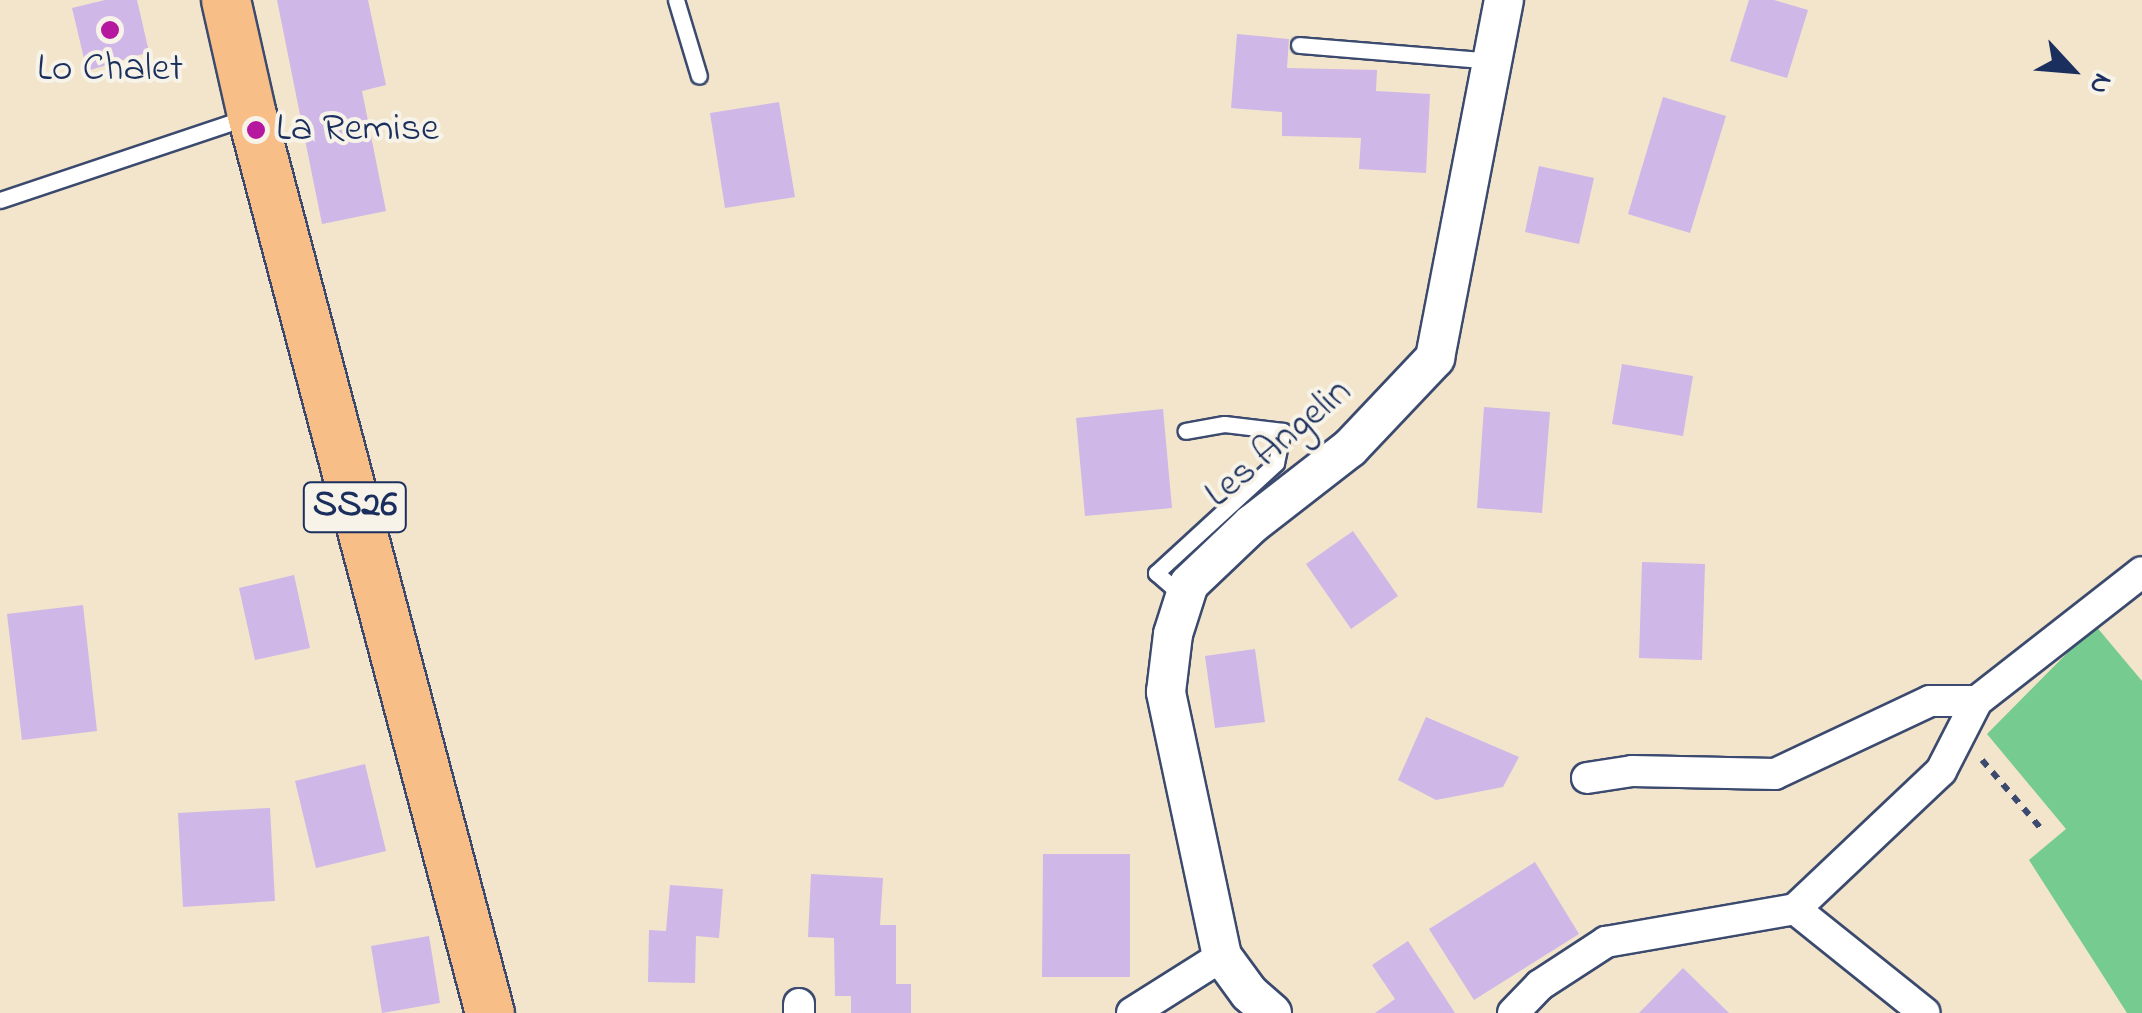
<!DOCTYPE html>
<html>
<head>
<meta charset="utf-8">
<style>
	body { margin:0 }
	#map { position:relative; width:2142px; height:1013px; overflow:hidden; background:#f2e5cc; font-family:"Indie Flower",sans-serif }
	div>[style] { position:absolute }
	[style*='--x'] { left:calc(var(--x)*1px); top:calc(var(--y)*1px); width:calc(var(--w)*1px); rotate:calc(var(--a)*1deg) }
	.green>* { inset:0; background:#75cb90 }
	.building>* { inset:0; background:#cfb7e7 }
	.path>* { height:6px; margin-top:-3px; transform-origin:0; background:repeating-linear-gradient(90deg,#3b4a6e 0 8px,transparent 0 16px) }
	.roads { filter:drop-shadow(2px 0 #3b4a6e) drop-shadow(-2px 0 #3b4a6e) drop-shadow(0 2px #3b4a6e) drop-shadow(0 -2px #3b4a6e) }
	.service>* { height:15px; margin:-7.5px; padding:0 7.5px; transform-origin:7.5px; border-radius:7.5px; background:#fff }
	.minor>* { height:30px; margin:-15px; padding:0 15px; transform-origin:15px; border-radius:15px; background:#fff }
	.tertiary>* { height:38px; margin:-19px; padding:0 19px; transform-origin:19px; border-radius:19px; background:#fff }
	.primary>* { height:48px; margin:-24px; padding:0 24px; transform-origin:24px; border-radius:24px; background:#f7be88 }
	.dots>* { width:28px; height:28px; translate:-50% -50%; box-sizing:border-box; border:5px solid #f7f3e8; border-radius:50% }
	span { translate:-50% -50%; white-space:nowrap; text-align:center; line-height:1.15; -webkit-text-stroke:8px #f7f3e8; paint-order:stroke }
	.shield-label span { padding:2px 8px; background:#f7f3e8; border:2px solid; border-radius:8px; -webkit-text-stroke-width:0 }
	.shield-label { font-size:38px; color:#1b2f5e; font-weight:700 }
	.poi-label { font-size:40px; color:#1b2f5e }
	.left { translate:0 -50%; text-align:left }
	.street-label { font-size:40px; color:#1b2f5e }
	.north { position:absolute; left:2022px; top:20px; width:100px; height:100px; -webkit-text-stroke:8px #f7f3e8; paint-order:stroke; rotate:116deg; font-size:28px; font-weight:700; line-height:40px; text-align:center; color:#1b2f5e }
	.north::after { content:''; display:block; margin:auto; width:35px; height:45px; background:#1b2f5e; clip-path:polygon(50% 0,100% 100%,50% 72%,0 100%) }
</style>
</head>
<body>
<div id="map">
	<div class="green">
		<div style="clip-path:polygon(2095px 625px,2142px 681px,2142px 1013px,2127px 1013px,2029px 860px,2066px 829px,1987px 734px)"></div>
	</div>
	<div class="building">
		<div style="clip-path:polygon(105px 0,137px 0,149px 52px,87px 71px,72px 8px)"></div>
		<div style="clip-path:polygon(277px 0,368px 0,386px 85px,362px 91px,386px 211px,322px 224px)"></div>
		<div style="clip-path:polygon(1749px 0,1774px 0,1808px 10px,1787px 78px,1730px 61px)"></div>
		<div style="clip-path:polygon(1237px 34px,1289px 39px,1287px 68px,1377px 70px,1376px 91px,1430px 94px,1426px 173px,1359px 169px,1361px 138px,1282px 136px,1282px 112px,1231px 108px)"></div>
		<div style="clip-path:polygon(1663px 97px,1726px 116px,1690px 233px,1628px 214px)"></div>
		<div style="clip-path:polygon(779px 102px,795px 197px,725px 208px,710px 113px)"></div>
		<div style="clip-path:polygon(1539px 166px,1594px 178px,1579px 244px,1525px 232px)"></div>
		<div style="clip-path:polygon(1622px 364px,1693px 376px,1683px 436px,1612px 424px)"></div>
		<div style="clip-path:polygon(1484px 407px,1550px 412px,1542px 513px,1477px 508px)"></div>
		<div style="clip-path:polygon(1163px 409px,1172px 508px,1085px 516px,1076px 418px)"></div>
		<div style="clip-path:polygon(1353px 531px,1398px 596px,1351px 629px,1306px 564px)"></div>
		<div style="clip-path:polygon(1642px 562px,1705px 564px,1702px 660px,1639px 658px)"></div>
		<div style="clip-path:polygon(294px 575px,310px 648px,255px 660px,239px 588px)"></div>
		<div style="clip-path:polygon(83px 605px,97px 731px,22px 740px,7px 614px)"></div>
		<div style="clip-path:polygon(1255px 649px,1265px 722px,1215px 728px,1205px 656px)"></div>
		<div style="clip-path:polygon(1426px 717px,1519px 757px,1503px 787px,1436px 800px,1398px 780px)"></div>
		<div style="clip-path:polygon(365px 764px,386px 851px,316px 868px,295px 781px)"></div>
		<div style="clip-path:polygon(270px 808px,275px 901px,183px 907px,178px 813px)"></div>
		<div style="clip-path:polygon(1043px 854px,1130px 854px,1130px 977px,1042px 977px)"></div>
		<div style="clip-path:polygon(1535px 862px,1579px 934px,1474px 1000px,1429px 929px)"></div>
		<div style="clip-path:polygon(811px 874px,883px 878px,880px 925px,896px 925px,896px 984px,911px 984px,911px 1013px,851px 1013px,851px 996px,835px 996px,834px 938px,808px 937px)"></div>
		<div style="clip-path:polygon(670px 885px,723px 889px,719px 938px,696px 936px,695px 983px,648px 982px,649px 930px,666px 931px)"></div>
		<div style="clip-path:polygon(429px 936px,440px 1003px,382px 1013px,371px 946px)"></div>
		<div style="clip-path:polygon(1408px 941px,1455px 1013px,1375px 1013px,1395px 999px,1372px 965px)"></div>
		<div style="clip-path:polygon(1683px 968px,1729px 1013px,1639px 1013px)"></div>
	</div>
	<div class="path">
		<div style="--x:1982;--y:760;--w:94;--a:49.3"></div>
	</div>
	<div class="roads">
		<div class="service">
			<div style="--x:676;--y:0;--w:79;--a:73.2"></div>
			<div style="--x:1299;--y:45;--w:194;--a:4.7"></div>
			<div style="--x:0;--y:200;--w:262;--a:-18.5"></div>
			<div style="--x:1184;--y:597;--w:37;--a:-139"></div>
			<div style="--x:1156;--y:573;--w:163;--a:-42.5"></div>
			<div style="--x:1276;--y:463;--w:33;--a:-78"></div>
			<div style="--x:1283;--y:431;--w:59;--a:-173.2"></div>
			<div style="--x:1224;--y:424;--w:39;--a:170"></div>
		</div>
		<div class="minor">
			<div style="--x:1587;--y:778;--w:46;--a:-8.8"></div>
			<div style="--x:1632;--y:771;--w:143;--a:1.2"></div>
			<div style="--x:1775;--y:774;--w:171;--a:-25.2"></div>
			<div style="--x:1930;--y:701;--w:47;--a:0"></div>
			<div style="--x:1795;--y:909;--w:166;--a:38.7"></div>
			<div style="--x:799;--y:1004;--w:9;--a:90"></div>
			<div style="--x:1132;--y:1013;--w:107;--a:-32.3"></div>
			<div style="--x:1513;--y:1013;--w:39;--a:-46"></div>
			<div style="--x:1540;--y:985;--w:79;--a:-33.1"></div>
			<div style="--x:1606;--y:942;--w:192;--a:-9.9"></div>
			<div style="--x:1795;--y:909;--w:201;--a:-43.4"></div>
			<div style="--x:1941;--y:771;--w:79;--a:-62.8"></div>
			<div style="--x:1977;--y:701;--w:209;--a:-38"></div>
		</div>
		<div class="tertiary">
			<div style="--x:1272;--y:1013;--w:30;--a:-139"></div>
			<div style="--x:1249;--y:993;--w:46;--a:-126.1"></div>
			<div style="--x:1222;--y:956;--w:270;--a:-102"></div>
			<div style="--x:1166;--y:692;--w:58;--a:-83.1"></div>
			<div style="--x:1173;--y:634;--w:52;--a:-72.3"></div>
			<div style="--x:1189;--y:584;--w:87;--a:-43.6"></div>
			<div style="--x:1252;--y:524;--w:124;--a:-37.8"></div>
			<div style="--x:1350;--y:448;--w:124;--a:-46.6"></div>
			<div style="--x:1435;--y:358;--w:365;--a:-79.1"></div>
		</div>
		<div class="primary">
			<div style="--x:226;--y:0;--w:118;--a:77.3"></div>
			<div style="--x:252;--y:115;--w:929;--a:75.16"></div>
		</div>
	</div>
	<div class="dots">
		<div style="left:110px;top:30px;background:#b5179e"></div>
		<div style="left:256px;top:130px;background:#b5179e"></div>
	</div>
	<div class="shield-label">
		<span style="left:355px;top:507px">SS26</span>
	</div>
	<div class="poi-label">
		<span style="left:110px;top:70px">Lo Chalet</span>
		<span class="left" style="left:276px;top:130px">La Remise</span>
	</div>
	<div class="street-label">
		<span style="left:1279px;top:444px;rotate:-40deg">Les Angelin</span>
	</div>
	<div class="north">N</div>
</div>
</body>
</html>
